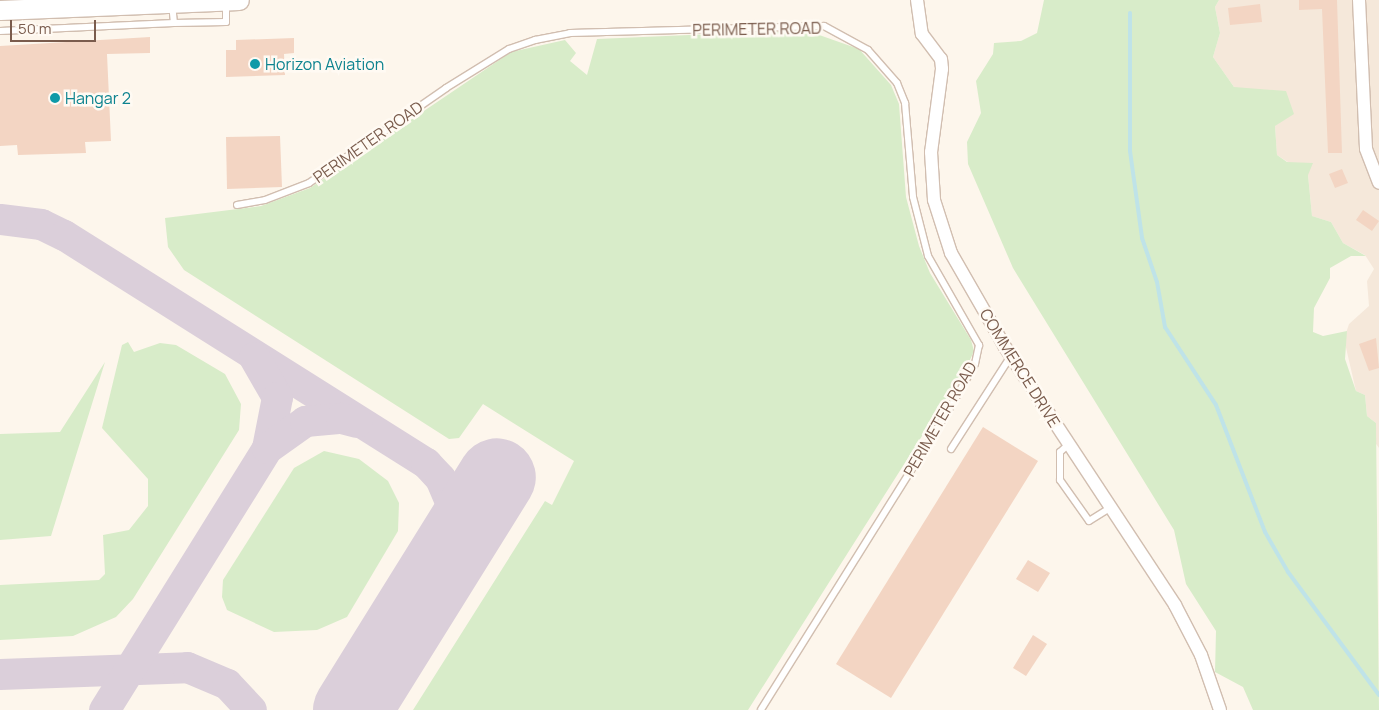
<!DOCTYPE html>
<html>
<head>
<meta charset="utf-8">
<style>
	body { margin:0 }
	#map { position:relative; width:1379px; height:710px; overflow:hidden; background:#fdf6ec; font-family:Manrope,sans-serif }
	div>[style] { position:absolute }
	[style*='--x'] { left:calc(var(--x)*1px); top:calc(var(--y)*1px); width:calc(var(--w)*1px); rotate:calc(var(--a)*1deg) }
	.residential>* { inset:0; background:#f5e8da }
	.green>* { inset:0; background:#d8ecc9 }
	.stream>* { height:4px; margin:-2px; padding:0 2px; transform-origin:2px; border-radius:2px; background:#bfe3e8 }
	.taxiway>* { height:31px; margin:-15.5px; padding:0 15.5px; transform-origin:15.5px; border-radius:15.5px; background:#dbcfda }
	.runway>* { height:78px; margin:-39px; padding:0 39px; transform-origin:39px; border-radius:39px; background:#dbcfda }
	.building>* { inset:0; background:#f3d5c3 }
	.roads { filter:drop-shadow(1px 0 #d1beb0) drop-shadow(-1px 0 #d1beb0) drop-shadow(0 1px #d1beb0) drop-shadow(0 -1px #d1beb0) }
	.lane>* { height:6px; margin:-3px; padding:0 3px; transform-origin:3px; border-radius:3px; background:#fff }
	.street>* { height:12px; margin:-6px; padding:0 6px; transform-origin:6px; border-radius:6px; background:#fff }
	.secondary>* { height:19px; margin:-9.5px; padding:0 9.5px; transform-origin:9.5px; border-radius:9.5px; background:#fff }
	.dots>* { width:14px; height:14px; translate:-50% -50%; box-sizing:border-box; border:2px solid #fffaf3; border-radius:50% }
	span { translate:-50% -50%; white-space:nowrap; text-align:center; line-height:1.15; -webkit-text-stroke:5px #fffaf3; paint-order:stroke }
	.street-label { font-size:16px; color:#7a5c4d }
	.culture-label { font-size:16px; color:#0d838f }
	.left { translate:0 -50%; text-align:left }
	.scale { position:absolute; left:10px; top:20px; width:86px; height:22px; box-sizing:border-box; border:2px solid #7a5c4d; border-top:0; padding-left:6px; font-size:15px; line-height:18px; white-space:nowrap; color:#7a5c4d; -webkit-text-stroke:4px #fffaf3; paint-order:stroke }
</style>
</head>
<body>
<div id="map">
	<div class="residential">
		<div style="clip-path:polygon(1219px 0,1379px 0,1379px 448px,1374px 441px,1376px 423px,1367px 416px,1365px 395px,1356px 391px,1344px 339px,1349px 324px,1369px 306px,1367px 281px,1374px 269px,1365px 255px,1343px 243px,1331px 222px,1312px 216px,1308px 175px,1277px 155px,1275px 126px,1280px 119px,1234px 87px,1213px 57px,1220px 33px,1215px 7px)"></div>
	</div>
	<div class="green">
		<div style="clip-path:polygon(1044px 0,1219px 0,1215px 7px,1220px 33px,1213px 57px,1234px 87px,1286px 91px,1294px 114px,1275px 126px,1277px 155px,1287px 162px,1313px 163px,1308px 175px,1312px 216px,1331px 222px,1343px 243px,1366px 256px,1351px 256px,1330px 268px,1330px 278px,1314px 308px,1313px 332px,1323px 336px,1347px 331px,1345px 359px,1356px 391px,1365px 395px,1367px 416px,1376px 423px,1379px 710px,1253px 710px,1243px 687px,1215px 672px,1216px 631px,1186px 584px,1174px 530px,1013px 268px,968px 164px,967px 142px,981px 113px,976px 81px,993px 54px,994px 43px,1021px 41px,1037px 33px)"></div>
		<div style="clip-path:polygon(805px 30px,859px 49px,891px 85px,899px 104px,906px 197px,919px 246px,930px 273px,971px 340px,974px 351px,969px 362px,748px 710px,413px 710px,545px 501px,552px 505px,574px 461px,483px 404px,459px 438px,449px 439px,184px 270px,168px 247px,165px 218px,261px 206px,310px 188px,511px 52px,565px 40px,576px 53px,570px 61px,587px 75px,597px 39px)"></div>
		<div style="clip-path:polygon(128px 342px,134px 352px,160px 343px,176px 345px,225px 374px,241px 404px,239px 430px,133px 599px,116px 617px,73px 636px,0 640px,0 585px,99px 580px,105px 574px,103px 535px,129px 530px,148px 506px,148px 479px,102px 428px,122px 345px)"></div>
		<div style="clip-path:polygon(105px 362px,51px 536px,0 540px,0 434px,60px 432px)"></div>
		<div style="clip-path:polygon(324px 451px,359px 459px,388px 481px,399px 503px,398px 531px,347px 617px,317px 630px,274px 632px,227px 610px,222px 597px,223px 580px,294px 468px)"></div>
	</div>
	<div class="stream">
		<div style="--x:1130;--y:13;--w:138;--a:90"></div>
		<div style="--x:1130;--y:151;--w:88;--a:82.1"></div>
		<div style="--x:1142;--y:238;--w:46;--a:71.2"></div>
		<div style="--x:1157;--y:282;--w:46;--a:79.9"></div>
		<div style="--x:1165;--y:327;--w:93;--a:56.8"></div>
		<div style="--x:1216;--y:405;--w:136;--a:68.9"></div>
		<div style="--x:1265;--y:532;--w:46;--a:60.1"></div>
		<div style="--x:1288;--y:572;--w:153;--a:53.5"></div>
	</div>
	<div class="taxiway">
		<div style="--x:0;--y:219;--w:41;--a:7"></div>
		<div style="--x:41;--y:224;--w:25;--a:26"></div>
		<div style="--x:64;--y:235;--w:428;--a:32.2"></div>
		<div style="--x:426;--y:463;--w:21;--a:47"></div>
		<div style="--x:440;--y:478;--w:26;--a:67"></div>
		<div style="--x:450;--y:502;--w:45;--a:83.7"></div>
		<div style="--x:254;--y:357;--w:46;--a:60.1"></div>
		<div style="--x:277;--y:397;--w:52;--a:101.1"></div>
		<div style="--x:0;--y:674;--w:187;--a:-2.1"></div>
		<div style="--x:187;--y:667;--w:43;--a:23"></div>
		<div style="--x:227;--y:684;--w:35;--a:47"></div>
		<div style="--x:104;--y:710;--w:309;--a:-58.1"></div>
		<div style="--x:267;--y:448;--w:47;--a:-35.4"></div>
		<div style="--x:305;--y:421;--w:36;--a:-5"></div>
		<div style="--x:341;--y:418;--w:16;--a:14"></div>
	</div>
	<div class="runway">
		<div style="--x:352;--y:710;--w:274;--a:-58.1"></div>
	</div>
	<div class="building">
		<div style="clip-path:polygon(1299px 0,1337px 0,1342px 153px,1328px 153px,1322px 9px,1299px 10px)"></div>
		<div style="clip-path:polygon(1260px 4px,1262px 22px,1230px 25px,1228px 8px)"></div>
		<div style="clip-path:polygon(150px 37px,150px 53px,107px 54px,111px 141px,85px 142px,86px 153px,18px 155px,17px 145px,0 146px,0 46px)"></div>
		<div style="clip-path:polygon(294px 38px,294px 53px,284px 54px,285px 75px,226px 77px,226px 50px,236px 50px,236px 40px)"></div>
		<div style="clip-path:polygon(280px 136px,282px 187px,227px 189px,226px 137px)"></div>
		<div style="clip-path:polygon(1342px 169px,1348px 183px,1335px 188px,1329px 174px)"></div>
		<div style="clip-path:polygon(1363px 210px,1379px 221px,1372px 231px,1356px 220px)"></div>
		<div style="clip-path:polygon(1376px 338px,1379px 368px,1369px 371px,1359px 344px)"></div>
		<div style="clip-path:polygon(983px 427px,1038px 461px,891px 698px,836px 664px)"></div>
		<div style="clip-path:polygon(1028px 560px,1050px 573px,1038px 592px,1016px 579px)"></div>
		<div style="clip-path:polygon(1033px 635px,1047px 644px,1026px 676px,1013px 668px)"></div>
	</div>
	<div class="roads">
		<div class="lane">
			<div style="--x:174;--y:23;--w:52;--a:-1.1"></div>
			<div style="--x:226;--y:22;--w:20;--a:-90"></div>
			<div style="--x:0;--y:31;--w:174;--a:-2.6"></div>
			<div style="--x:174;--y:23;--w:20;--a:-96"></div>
			<div style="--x:237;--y:205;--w:28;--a:-10"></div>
			<div style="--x:265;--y:200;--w:47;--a:-21.1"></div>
			<div style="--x:309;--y:183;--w:167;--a:-34.7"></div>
			<div style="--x:446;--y:88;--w:74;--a:-31.8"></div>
			<div style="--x:509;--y:49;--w:28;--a:-19"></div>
			<div style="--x:535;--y:40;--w:36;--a:-11"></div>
			<div style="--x:570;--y:33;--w:254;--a:-1.6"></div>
			<div style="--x:824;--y:26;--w:50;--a:28.6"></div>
			<div style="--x:868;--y:50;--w:44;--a:48.7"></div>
			<div style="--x:897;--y:83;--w:22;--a:68"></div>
			<div style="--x:905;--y:103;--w:94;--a:85.1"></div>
			<div style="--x:913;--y:197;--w:61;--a:75.7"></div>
			<div style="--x:928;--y:256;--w:103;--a:60.2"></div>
			<div style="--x:979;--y:345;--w:19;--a:102"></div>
			<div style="--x:975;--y:364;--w:56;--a:119.7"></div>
			<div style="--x:947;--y:413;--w:350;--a:122.1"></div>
			<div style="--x:1069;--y:444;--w:12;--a:138"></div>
			<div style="--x:1060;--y:452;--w:28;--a:90"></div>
			<div style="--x:1060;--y:480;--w:50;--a:54.7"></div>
			<div style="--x:1089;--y:521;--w:26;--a:-32"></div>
			<div style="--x:951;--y:449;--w:111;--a:-57.2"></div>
		</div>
		<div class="street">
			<div style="--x:917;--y:0;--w:34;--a:82"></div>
			<div style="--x:922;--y:34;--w:31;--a:53"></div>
			<div style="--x:941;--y:59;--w:10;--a:84"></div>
			<div style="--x:942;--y:69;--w:84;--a:97.5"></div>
			<div style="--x:931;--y:152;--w:48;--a:86.4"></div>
			<div style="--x:934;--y:200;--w:56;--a:72.2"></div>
			<div style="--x:951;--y:253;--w:108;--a:60.1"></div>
			<div style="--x:1005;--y:347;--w:309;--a:56.6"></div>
			<div style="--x:1175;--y:605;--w:56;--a:62.5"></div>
			<div style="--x:1201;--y:655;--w:58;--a:70.9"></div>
			<div style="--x:1359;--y:0;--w:149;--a:87.3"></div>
			<div style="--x:1366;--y:149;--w:36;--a:69"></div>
		</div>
		<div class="secondary">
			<div style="--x:0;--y:10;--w:239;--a:-2.4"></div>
		</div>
	</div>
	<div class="dots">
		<div style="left:255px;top:64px;background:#0f9aa8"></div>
		<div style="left:55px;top:98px;background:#0f9aa8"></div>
	</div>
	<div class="street-label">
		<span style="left:757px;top:29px;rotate:-1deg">PERIMETER ROAD</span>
		<span style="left:368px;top:142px;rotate:-35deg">PERIMETER ROAD</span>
		<span style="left:1020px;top:368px;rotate:58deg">COMMERCE DRIVE</span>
		<span style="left:940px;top:419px;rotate:-60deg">PERIMETER ROAD</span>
	</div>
	<div class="culture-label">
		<span class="left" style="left:265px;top:64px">Horizon Aviation</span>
		<span class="left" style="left:65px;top:98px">Hangar 2</span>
	</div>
	<div class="scale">50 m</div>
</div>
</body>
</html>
